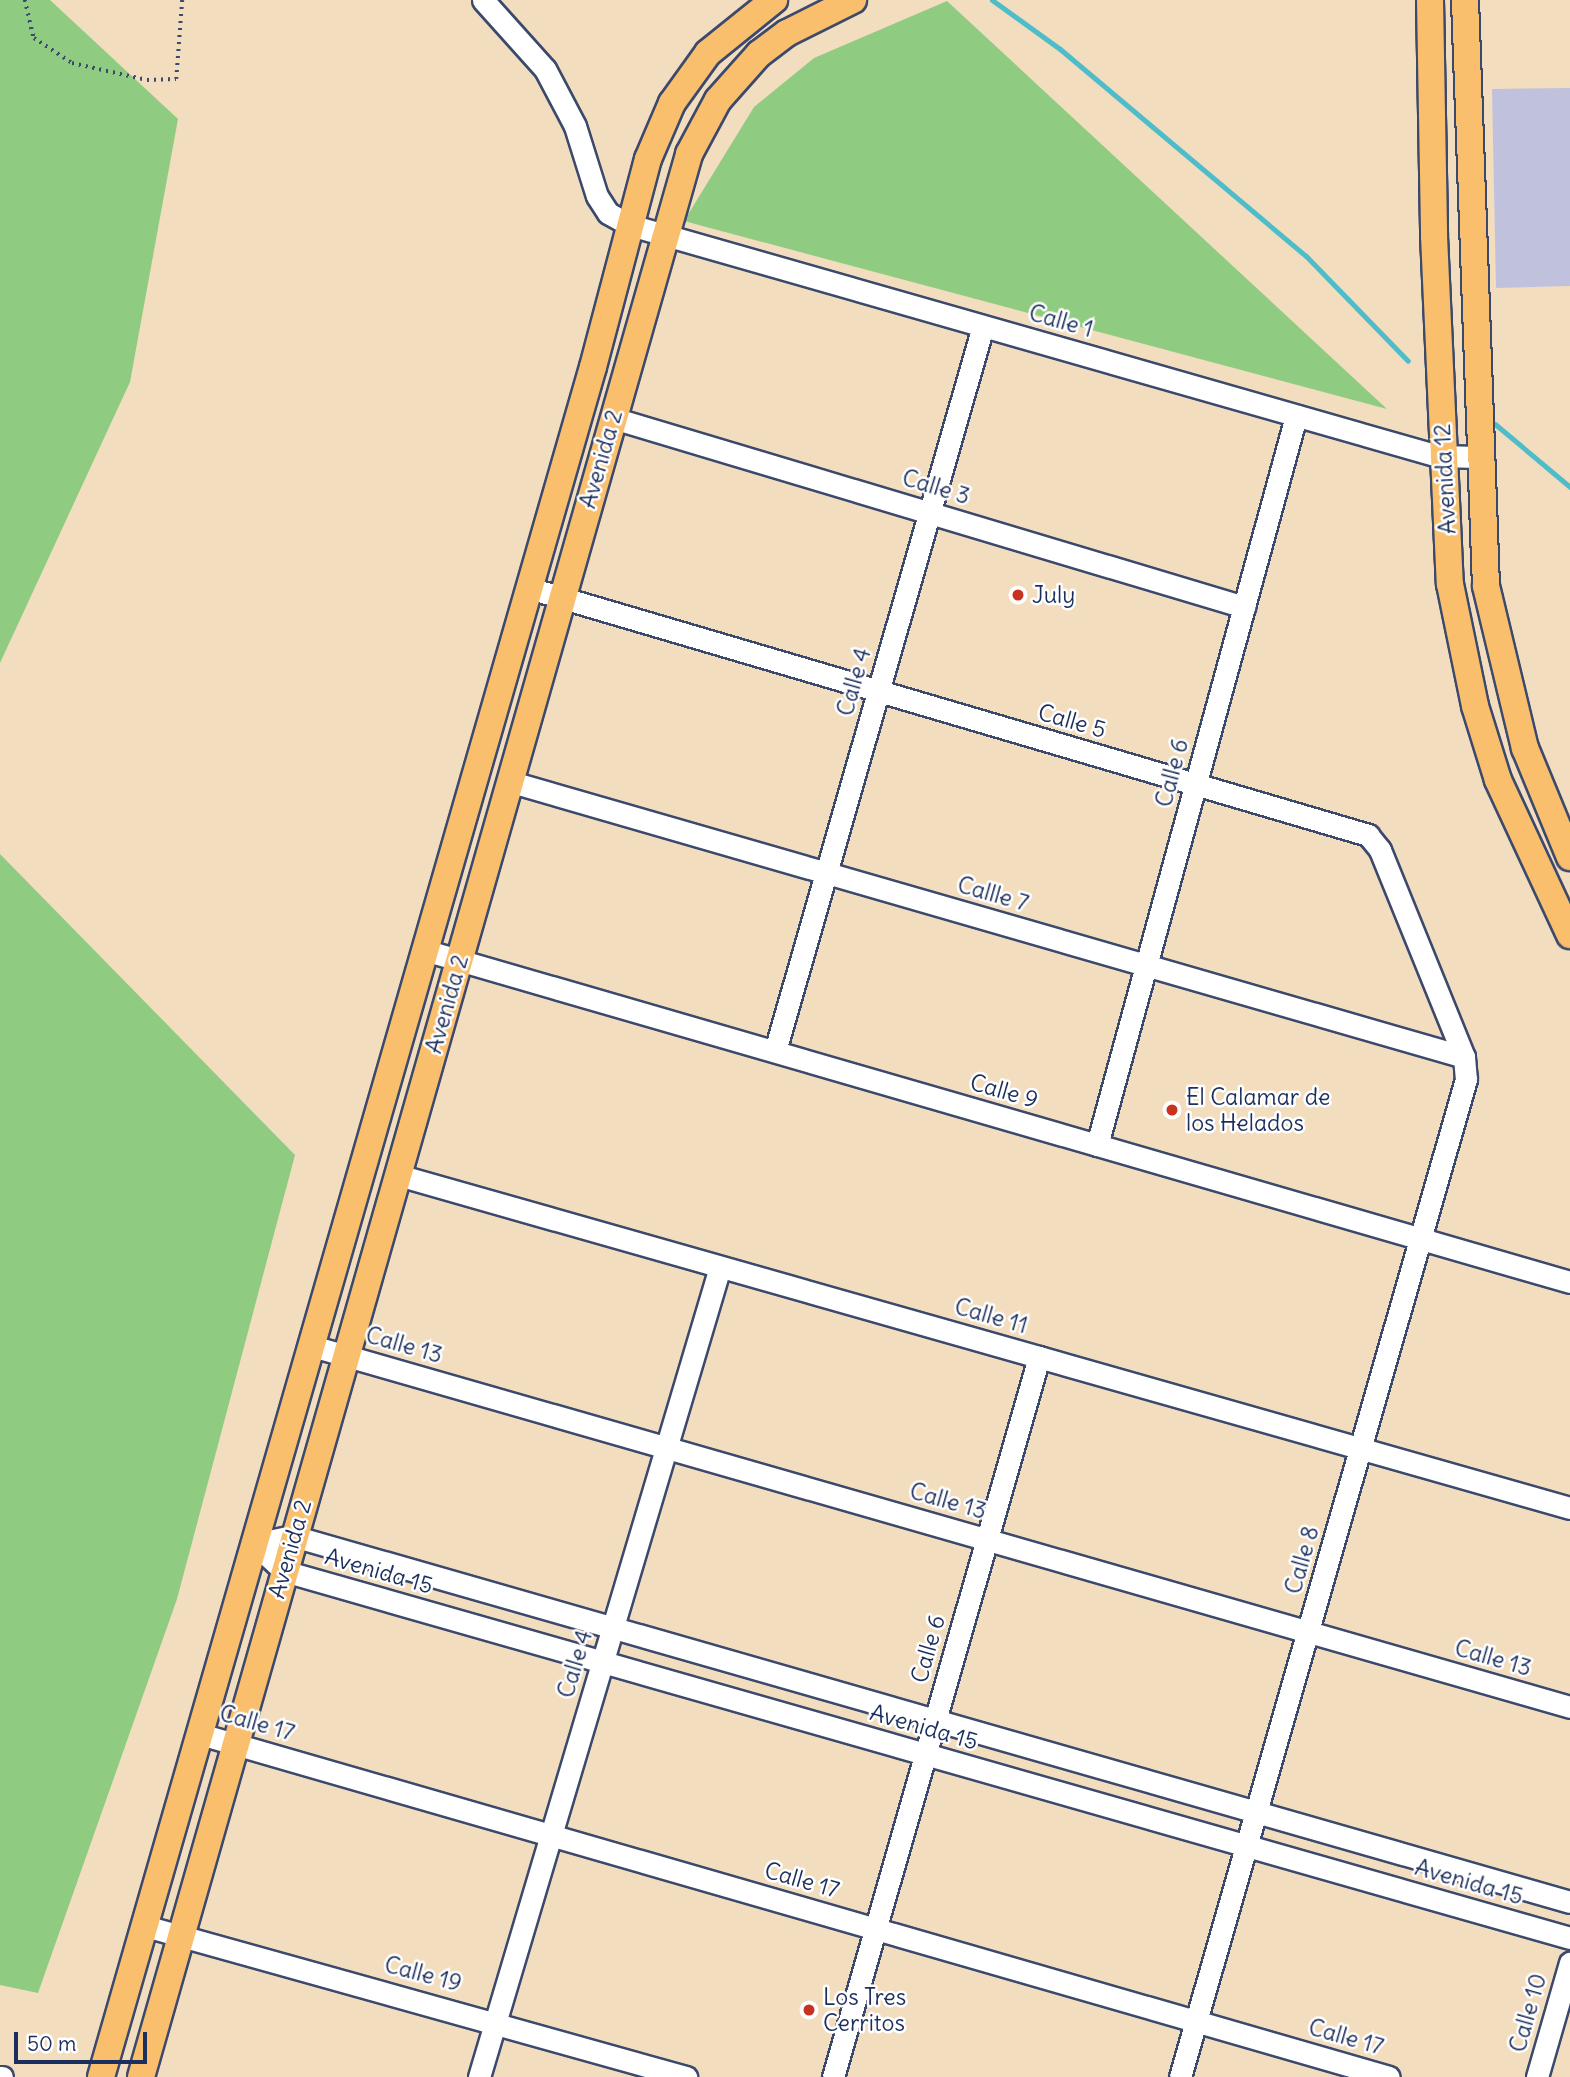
<!DOCTYPE html>
<html>
<head>
<meta charset="utf-8">
<style>
	body { margin:0 }
	#map { position:relative; width:1570px; height:2077px; overflow:hidden; background:#f3ddbf; font-family:Delius,sans-serif }
	div>[style] { position:absolute }
	[style*='--x'] { left:calc(var(--x)*1px); top:calc(var(--y)*1px); width:calc(var(--w)*1px); rotate:calc(var(--a)*1deg) }
	.industrial>* { inset:0; background:#c0c2dd }
	.green>* { inset:0; background:#8fcc82 }
	.stream>* { height:5px; margin:-2.5px; padding:0 2.5px; transform-origin:2.5px; border-radius:2.5px; background:#4fbdc9 }
	.path>* { height:3.5px; margin-top:-1.75px; transform-origin:0; background:repeating-linear-gradient(90deg,#3b496d 0 2px,transparent 0 7px) }
	.roads { filter:drop-shadow(2px 0 #3b496d) drop-shadow(-2px 0 #3b496d) drop-shadow(0 2px #3b496d) drop-shadow(0 -2px #3b496d) }
	.minor>* { height:21px; margin:-10.5px; padding:0 10.5px; transform-origin:10.5px; border-radius:10.5px; background:#fff }
	.major>* { height:26px; margin:-13px; padding:0 13px; transform-origin:13px; border-radius:13px; background:#f9bf6d }
	.dots>* { width:19px; height:19px; translate:-50% -50%; box-sizing:border-box; border:4px solid #fff; border-radius:50% }
	span { translate:-50% -50%; white-space:nowrap; text-align:center; line-height:1.15; -webkit-text-stroke:5px #fff; paint-order:stroke }
	.street-label { font-size:23px; color:#1b2f5e }
	.poi-label { font-size:23px; color:#1b2f5e }
	.left { translate:0 -50%; text-align:left }
	.scale { position:absolute; left:14px; top:2032px; width:133px; height:32px; box-sizing:border-box; border:4px solid #1b2f5e; border-top:0; padding-left:9px; font-size:21px; line-height:24px; white-space:nowrap; color:#1b2f5e; -webkit-text-stroke:5px #fff; paint-order:stroke }
</style>
</head>
<body>
<div id="map">
	<div class="industrial">
		<div style="clip-path:polygon(1570px 88px,1570px 286px,1496px 288px,1492px 89px)"></div>
	</div>
	<div class="green">
		<div style="clip-path:polygon(0 0,50px 0,178px 119px,130px 382px,0 663px)"></div>
		<div style="clip-path:polygon(947px 1px,1387px 409px,684px 221px,754px 107px,814px 58px)"></div>
		<div style="clip-path:polygon(0 854px,295px 1155px,177px 1599px,38px 1993px,0 1985px)"></div>
	</div>
	<div class="stream">
		<div style="--x:992;--y:0;--w:84;--a:35.8"></div>
		<div style="--x:1060;--y:49;--w:322;--a:40.1"></div>
		<div style="--x:1306;--y:256;--w:146;--a:45.8"></div>
		<div style="--x:1495;--y:424;--w:98;--a:40"></div>
	</div>
	<div class="path">
		<div style="--x:25;--y:0;--w:39;--a:77"></div>
		<div style="--x:34;--y:38;--w:45;--a:33.3"></div>
		<div style="--x:72;--y:63;--w:77;--a:12.8"></div>
		<div style="--x:147;--y:80;--w:29;--a:-2"></div>
		<div style="--x:176;--y:79;--w:79;--a:-85.7"></div>
	</div>
	<div class="roads">
		<div class="minor">
			<div style="--x:483;--y:0;--w:93;--a:48.1"></div>
			<div style="--x:545;--y:69;--w:64;--a:62.2"></div>
			<div style="--x:575;--y:126;--w:73;--a:72.6"></div>
			<div style="--x:597;--y:196;--w:20;--a:57"></div>
			<div style="--x:608;--y:213;--w:25;--a:29"></div>
			<div style="--x:630;--y:225;--w:840;--a:15.95"></div>
			<div style="--x:1438;--y:456;--w:41;--a:1.4"></div>
			<div style="--x:613;--y:418;--w:659;--a:16.67"></div>
			<div style="--x:529;--y:588;--w:875;--a:16.4"></div>
			<div style="--x:1368;--y:835;--w:19;--a:51"></div>
			<div style="--x:1380;--y:850;--w:223;--a:67.9"></div>
			<div style="--x:1464;--y:1057;--w:22;--a:85"></div>
			<div style="--x:1466;--y:1079;--w:1038;--a:105.99"></div>
			<div style="--x:508;--y:781;--w:995;--a:16.1"></div>
			<div style="--x:424;--y:950;--w:1193;--a:16.16"></div>
			<div style="--x:775;--y:1051;--w:754;--a:-73.99"></div>
			<div style="--x:1097;--y:1145;--w:756;--a:-74.73"></div>
			<div style="--x:398;--y:1175;--w:1218;--a:15.86"></div>
			<div style="--x:312;--y:1346;--w:1309;--a:16.01"></div>
			<div style="--x:255;--y:1544;--w:40;--a:43"></div>
			<div style="--x:284;--y:1571;--w:1337;--a:15.93"></div>
			<div style="--x:255;--y:1544;--w:39;--a:-12"></div>
			<div style="--x:293;--y:1536;--w:1328;--a:15.99"></div>
			<div style="--x:200;--y:1734;--w:1237;--a:16.09"></div>
			<div style="--x:145;--y:1926;--w:562;--a:15.6"></div>
			<div style="--x:0;--y:2077;--w:2;--a:0"></div>
			<div style="--x:479;--y:2077;--w:845;--a:-73.43"></div>
			<div style="--x:833;--y:2077;--w:749;--a:-74.03"></div>
			<div style="--x:1537;--y:2077;--w:119;--a:-73.9"></div>
		</div>
		<div class="major">
			<div style="--x:1430;--y:0;--w:236;--a:89"></div>
			<div style="--x:1434;--y:236;--w:348;--a:87.4"></div>
			<div style="--x:1450;--y:584;--w:125;--a:78.4"></div>
			<div style="--x:1475;--y:706;--w:77;--a:72.7"></div>
			<div style="--x:1498;--y:780;--w:171;--a:65.1"></div>
			<div style="--x:1465;--y:0;--w:586;--a:87.95"></div>
			<div style="--x:1486;--y:586;--w:167;--a:76.5"></div>
			<div style="--x:1525;--y:748;--w:118;--a:67.6"></div>
			<div style="--x:101;--y:2077;--w:1779;--a:-73.95"></div>
			<div style="--x:593;--y:367;--w:215;--a:-75.2"></div>
			<div style="--x:648;--y:159;--w:61;--a:-66.8"></div>
			<div style="--x:672;--y:103;--w:62;--a:-54.2"></div>
			<div style="--x:708;--y:53;--w:85;--a:-38.8"></div>
			<div style="--x:141;--y:2077;--w:2000;--a:-74.09"></div>
			<div style="--x:689;--y:154;--w:61;--a:-61.8"></div>
			<div style="--x:718;--y:100;--w:62;--a:-48.3"></div>
			<div style="--x:759;--y:54;--w:35;--a:-37"></div>
			<div style="--x:787;--y:33;--w:74;--a:-26.6"></div>
		</div>
	</div>
	<div class="dots">
		<div style="left:1018px;top:595px;background:#c8321e"></div>
		<div style="left:1172px;top:1110px;background:#c8321e"></div>
		<div style="left:809px;top:2010px;background:#c8321e"></div>
	</div>
	<div class="street-label">
		<span style="left:1061px;top:321px;rotate:16deg">Calle 1</span>
		<span style="left:601px;top:459px;rotate:-74deg">Avenida 2</span>
		<span style="left:1445px;top:479px;rotate:-93deg">Avenida 12</span>
		<span style="left:936px;top:487px;rotate:17deg">Calle 3</span>
		<span style="left:854px;top:682px;rotate:-74deg">Calle 4</span>
		<span style="left:1072px;top:721px;rotate:16deg">Calle 5</span>
		<span style="left:1172px;top:773px;rotate:-75deg">Calle 6</span>
		<span style="left:993px;top:894px;rotate:16deg">Callle 7</span>
		<span style="left:447px;top:1004px;rotate:-74deg">Avenida 2</span>
		<span style="left:1004px;top:1091px;rotate:16deg">Calle 9</span>
		<span style="left:991px;top:1316px;rotate:16deg">Calle 11</span>
		<span style="left:404px;top:1345px;rotate:16deg">Calle 13</span>
		<span style="left:948px;top:1501px;rotate:16deg">Calle 13</span>
		<span style="left:290px;top:1549px;rotate:-74deg">Avenida 2</span>
		<span style="left:1302px;top:1560px;rotate:-74deg">Calle 8</span>
		<span style="left:379px;top:1571px;rotate:16deg">Avenida 15</span>
		<span style="left:928px;top:1649px;rotate:-74deg">Calle 6</span>
		<span style="left:1493px;top:1658px;rotate:16deg">Calle 13</span>
		<span style="left:575px;top:1664px;rotate:-73deg">Calle 4</span>
		<span style="left:257px;top:1723px;rotate:16deg">Calle 17</span>
		<span style="left:924px;top:1727px;rotate:16deg">Avenida 15</span>
		<span style="left:802px;top:1880px;rotate:16deg">Calle 17</span>
		<span style="left:1469px;top:1882px;rotate:16deg">Avenida 15</span>
		<span style="left:423px;top:1974px;rotate:15deg">Calle 19</span>
		<span style="left:1528px;top:2013px;rotate:-74deg">Calle 10</span>
		<span style="left:1346px;top:2037px;rotate:16deg">Calle 17</span>
	</div>
	<div class="poi-label">
		<span class="left" style="left:1032px;top:595px">July</span>
		<span class="left" style="left:1186px;top:1110px">El Calamar de<br>los Helados</span>
		<span class="left" style="left:823px;top:2010px">Los Tres<br>Cerritos</span>
	</div>
	<div class="scale">50 m</div>
</div>
</body>
</html>
